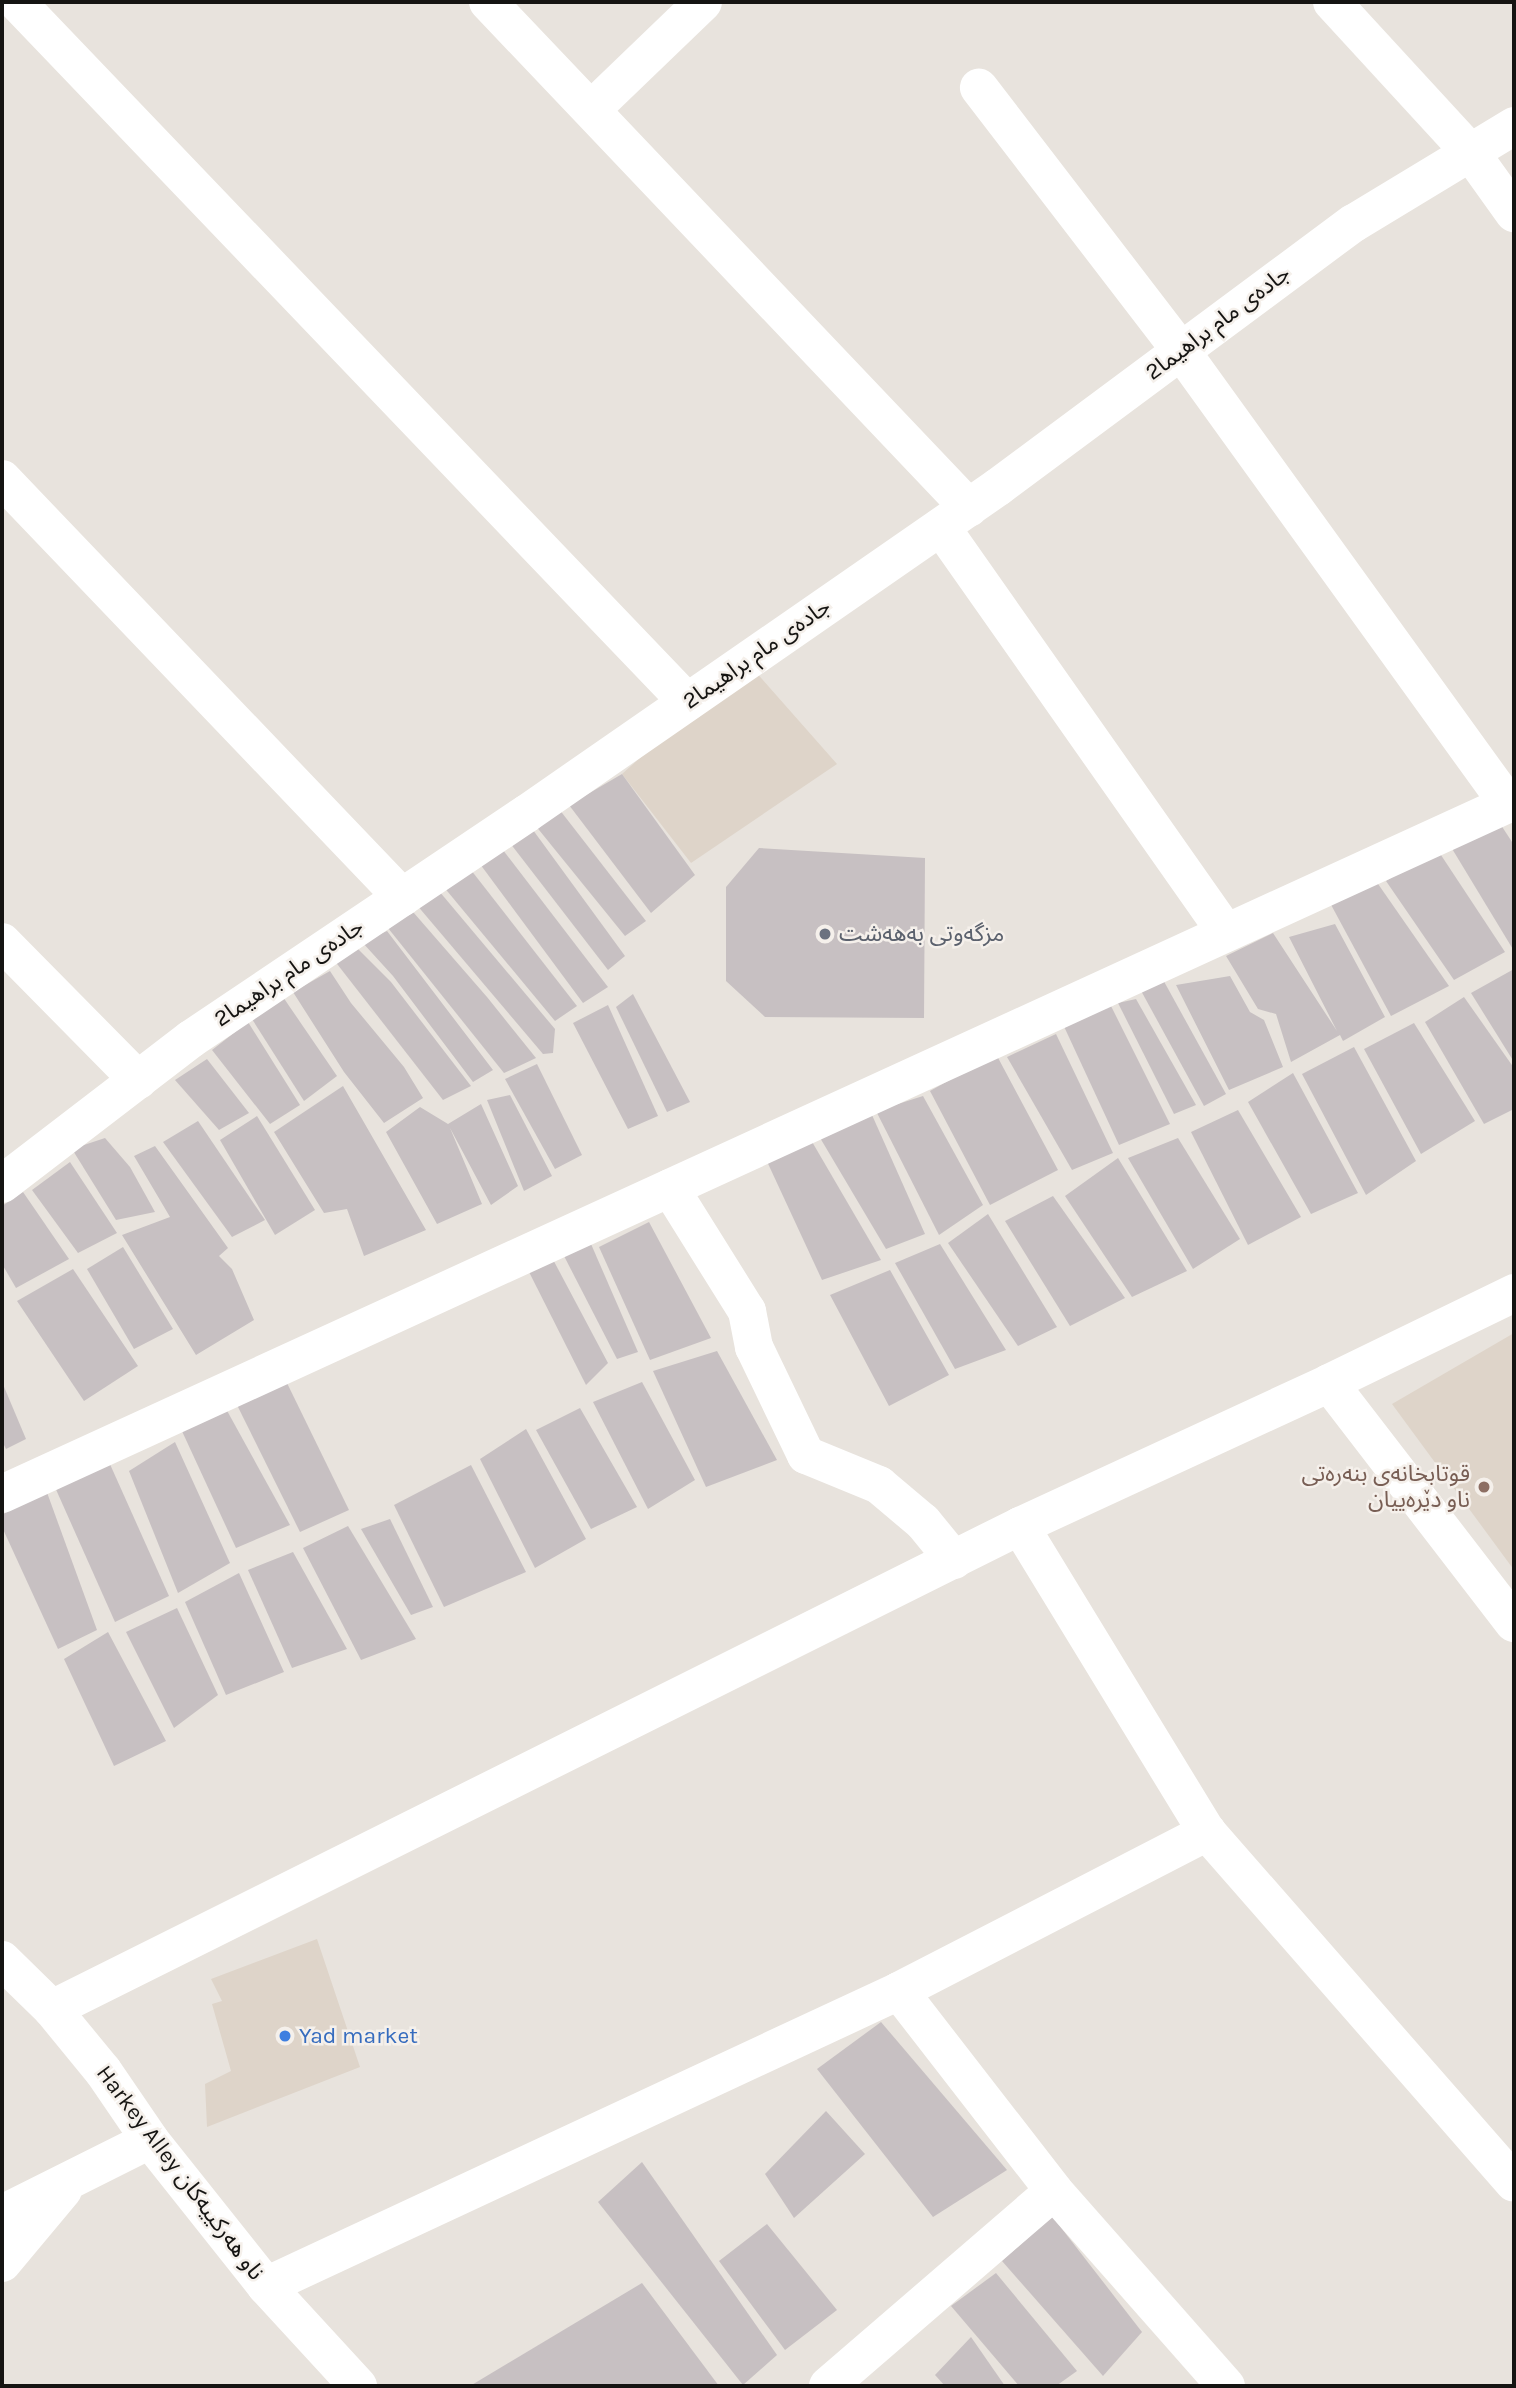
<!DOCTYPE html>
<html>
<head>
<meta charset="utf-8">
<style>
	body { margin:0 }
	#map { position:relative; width:1516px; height:2388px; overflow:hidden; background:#e8e3dd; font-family:Karla,"Noto Sans Arabic",sans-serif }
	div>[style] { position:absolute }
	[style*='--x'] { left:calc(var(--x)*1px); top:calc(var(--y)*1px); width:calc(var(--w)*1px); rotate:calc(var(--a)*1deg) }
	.built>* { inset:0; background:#ded4c9 }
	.building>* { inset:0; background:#c7c0c2 }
	.street>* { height:38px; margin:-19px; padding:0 19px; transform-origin:19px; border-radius:19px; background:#fff }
	.secondary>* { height:38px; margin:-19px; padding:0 19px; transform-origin:19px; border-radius:19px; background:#fff }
	.dots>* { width:19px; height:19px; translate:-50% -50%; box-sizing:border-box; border:4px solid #f5f0eb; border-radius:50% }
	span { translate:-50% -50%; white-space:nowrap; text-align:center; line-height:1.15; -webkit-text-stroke:5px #f5f0eb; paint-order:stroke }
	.street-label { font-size:23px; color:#151412 }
	.worship-label { font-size:23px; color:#5b616d }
	.left { translate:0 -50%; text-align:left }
	.education-label { font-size:23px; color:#785e54 }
	.right { translate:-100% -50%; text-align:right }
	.shop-label { font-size:23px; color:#366cbe }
	.frame { position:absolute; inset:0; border:4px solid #151412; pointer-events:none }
</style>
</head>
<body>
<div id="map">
	<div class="built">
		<div style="clip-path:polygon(747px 662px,837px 764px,691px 863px,622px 774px)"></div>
		<div style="clip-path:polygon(1514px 1333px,1514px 1570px,1392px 1404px)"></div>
		<div style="clip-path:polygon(317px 1939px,360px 2067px,207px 2127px,205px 2084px,231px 2071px,212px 2004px,222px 2001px,211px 1979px)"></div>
	</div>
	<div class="building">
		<div style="clip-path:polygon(622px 774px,695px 875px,651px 913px,569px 805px)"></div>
		<div style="clip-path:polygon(559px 809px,646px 921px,625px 936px,535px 825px)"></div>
		<div style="clip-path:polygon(1499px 822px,1514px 845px,1514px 951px,1451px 847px)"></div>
		<div style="clip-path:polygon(533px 830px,625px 956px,608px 970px,510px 843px)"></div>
		<div style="clip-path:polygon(759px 848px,925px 858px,924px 1018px,765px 1017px,726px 981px,726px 887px)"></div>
		<div style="clip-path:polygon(1437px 849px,1505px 952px,1454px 980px,1386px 881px)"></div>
		<div style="clip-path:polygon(503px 850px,608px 987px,583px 1003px,480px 864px)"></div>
		<div style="clip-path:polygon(471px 870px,577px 1006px,555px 1021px,443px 886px)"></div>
		<div style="clip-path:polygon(1376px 881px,1449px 986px,1391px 1016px,1329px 901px)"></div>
		<div style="clip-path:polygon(439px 891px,555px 1029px,553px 1053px,543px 1054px,416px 904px)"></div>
		<div style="clip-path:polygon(407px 905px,487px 997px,536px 1058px,504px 1073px,384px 923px)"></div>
		<div style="clip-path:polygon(1335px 924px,1385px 1017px,1343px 1041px,1340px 1035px,1291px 1062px,1276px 1014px,1258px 1009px,1226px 956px,1273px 933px,1337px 1031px,1289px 937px)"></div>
		<div style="clip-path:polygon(387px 931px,493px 1070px,473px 1082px,393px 976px,362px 942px)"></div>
		<div style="clip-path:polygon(356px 947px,391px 982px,471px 1086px,443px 1100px,334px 960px)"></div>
		<div style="clip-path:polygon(1514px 969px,1514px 1062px,1471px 993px)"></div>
		<div style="clip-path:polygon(330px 971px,351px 1003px,404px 1067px,423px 1098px,384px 1123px,344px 1072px,293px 992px)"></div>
		<div style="clip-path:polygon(1161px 976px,1226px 1094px,1204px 1106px,1139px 987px)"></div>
		<div style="clip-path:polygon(1230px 976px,1250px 1012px,1264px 1020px,1283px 1067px,1229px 1090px,1176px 985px)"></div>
		<div style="clip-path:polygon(633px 994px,690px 1102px,667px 1112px,616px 1007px)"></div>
		<div style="clip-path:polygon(283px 997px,337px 1076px,304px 1101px,252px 1019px)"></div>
		<div style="clip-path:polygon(1464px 997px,1514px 1068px,1514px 1109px,1484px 1124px,1425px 1022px)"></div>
		<div style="clip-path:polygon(1136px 999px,1196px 1105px,1174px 1114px,1118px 1003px)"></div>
		<div style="clip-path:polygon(608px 1005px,658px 1116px,628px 1129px,573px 1023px)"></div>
		<div style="clip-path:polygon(1111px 1006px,1170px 1124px,1119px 1145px,1061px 1020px)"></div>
		<div style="clip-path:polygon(248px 1022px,300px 1105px,270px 1124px,212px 1050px)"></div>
		<div style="clip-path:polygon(1414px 1023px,1475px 1121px,1421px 1154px,1364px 1049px)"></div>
		<div style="clip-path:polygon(1056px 1034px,1113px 1153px,1072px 1170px,1007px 1057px)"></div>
		<div style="clip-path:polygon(1354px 1047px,1416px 1161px,1366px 1195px,1302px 1074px)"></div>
		<div style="clip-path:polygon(996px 1054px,1058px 1170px,990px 1205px,930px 1091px)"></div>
		<div style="clip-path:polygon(207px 1059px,249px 1113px,219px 1130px,175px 1080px)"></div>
		<div style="clip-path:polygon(537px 1064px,582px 1155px,555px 1169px,505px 1079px)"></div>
		<div style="clip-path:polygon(1293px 1073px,1358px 1193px,1311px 1214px,1248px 1102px)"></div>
		<div style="clip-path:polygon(343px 1086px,426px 1230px,364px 1256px,347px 1209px,324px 1213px,274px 1132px)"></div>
		<div style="clip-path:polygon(510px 1095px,552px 1176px,524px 1191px,487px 1100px)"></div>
		<div style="clip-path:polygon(923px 1096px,983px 1205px,939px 1235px,876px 1111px)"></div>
		<div style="clip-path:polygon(481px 1104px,518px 1186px,491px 1205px,450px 1128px,482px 1204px,437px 1224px,386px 1132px,420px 1107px,448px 1124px)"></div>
		<div style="clip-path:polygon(1238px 1110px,1301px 1217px,1248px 1245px,1191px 1132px)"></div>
		<div style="clip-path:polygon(872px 1115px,925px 1234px,886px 1249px,816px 1131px)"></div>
		<div style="clip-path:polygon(257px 1116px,315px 1210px,275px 1235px,220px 1140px)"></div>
		<div style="clip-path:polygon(198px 1121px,265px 1220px,232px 1237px,163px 1142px)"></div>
		<div style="clip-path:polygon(105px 1138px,130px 1167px,155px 1212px,116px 1220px,72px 1149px)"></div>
		<div style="clip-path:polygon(1178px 1138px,1240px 1239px,1193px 1269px,1128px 1158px)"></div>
		<div style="clip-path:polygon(811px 1140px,881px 1260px,822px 1280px,764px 1155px)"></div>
		<div style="clip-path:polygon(155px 1146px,228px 1248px,219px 1256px,232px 1269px,254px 1320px,196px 1355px,122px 1235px,170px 1217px,134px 1156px)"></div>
		<div style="clip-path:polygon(1118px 1158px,1187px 1271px,1132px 1297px,1065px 1196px)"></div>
		<div style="clip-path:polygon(70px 1162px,117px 1233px,78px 1253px,32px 1190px)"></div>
		<div style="clip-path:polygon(23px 1192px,69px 1259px,16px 1288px,2px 1264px,2px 1206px)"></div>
		<div style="clip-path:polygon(1053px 1196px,1125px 1298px,1070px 1326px,1005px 1221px)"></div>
		<div style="clip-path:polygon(988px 1214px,1057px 1327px,1018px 1346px,948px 1243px)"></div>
		<div style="clip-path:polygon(649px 1222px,711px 1338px,650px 1360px,599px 1247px)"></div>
		<div style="clip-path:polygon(591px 1244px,638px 1352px,617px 1359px,563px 1254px)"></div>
		<div style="clip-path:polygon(940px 1244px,1006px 1350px,955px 1369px,895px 1263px)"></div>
		<div style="clip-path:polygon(123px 1247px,173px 1329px,134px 1349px,87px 1269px)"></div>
		<div style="clip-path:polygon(549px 1252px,608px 1363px,586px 1385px,525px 1264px)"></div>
		<div style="clip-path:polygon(73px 1269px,138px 1366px,84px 1401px,17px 1301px)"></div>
		<div style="clip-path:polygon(890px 1270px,949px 1375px,889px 1406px,830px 1295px)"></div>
		<div style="clip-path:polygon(717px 1351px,777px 1460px,706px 1487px,653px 1371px)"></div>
		<div style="clip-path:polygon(286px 1381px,349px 1510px,300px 1532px,237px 1405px)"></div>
		<div style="clip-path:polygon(2px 1382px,26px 1439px,6px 1449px,2px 1441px)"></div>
		<div style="clip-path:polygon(642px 1382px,695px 1480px,648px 1509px,593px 1402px)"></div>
		<div style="clip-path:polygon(225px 1407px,290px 1525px,236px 1548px,181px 1429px)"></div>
		<div style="clip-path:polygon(580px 1408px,637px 1507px,591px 1529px,536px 1430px)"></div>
		<div style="clip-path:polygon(526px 1429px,586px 1539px,535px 1568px,480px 1459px)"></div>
		<div style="clip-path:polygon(175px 1442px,230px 1563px,178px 1593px,129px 1471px)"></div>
		<div style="clip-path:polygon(109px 1462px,169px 1596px,115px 1622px,54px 1485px)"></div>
		<div style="clip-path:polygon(471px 1465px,526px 1572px,444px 1607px,394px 1505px)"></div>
		<div style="clip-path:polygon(45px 1487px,97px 1630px,58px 1649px,2px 1527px,2px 1515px)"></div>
		<div style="clip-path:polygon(390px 1519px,433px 1607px,411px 1615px,361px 1529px)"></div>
		<div style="clip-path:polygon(348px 1526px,416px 1639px,361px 1660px,303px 1548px)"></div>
		<div style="clip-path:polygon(293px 1552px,347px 1649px,292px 1668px,248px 1570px)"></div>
		<div style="clip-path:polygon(239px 1573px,284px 1672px,226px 1695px,185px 1602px)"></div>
		<div style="clip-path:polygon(177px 1608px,218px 1695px,174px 1728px,126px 1632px)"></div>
		<div style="clip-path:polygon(108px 1632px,166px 1741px,114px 1766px,64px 1659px)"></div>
		<div style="clip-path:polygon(881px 2022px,1007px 2170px,933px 2217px,817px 2069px)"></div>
		<div style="clip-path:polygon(826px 2111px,865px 2154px,794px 2218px,765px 2174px)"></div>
		<div style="clip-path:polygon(642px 2162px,777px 2355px,743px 2385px,598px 2202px)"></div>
		<div style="clip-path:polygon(1052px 2216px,1142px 2332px,1103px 2376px,1002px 2261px)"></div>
		<div style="clip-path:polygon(767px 2224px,837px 2310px,785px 2350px,719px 2261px)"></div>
		<div style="clip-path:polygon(996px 2273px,1077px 2371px,1056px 2386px,1019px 2386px,951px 2306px)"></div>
		<div style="clip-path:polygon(642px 2283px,719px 2386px,470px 2386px)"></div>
		<div style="clip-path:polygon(971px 2337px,1005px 2386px,945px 2386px,935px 2375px)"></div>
	</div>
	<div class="street">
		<div style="--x:17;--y:2;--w:969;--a:46.25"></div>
		<div style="--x:488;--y:2;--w:698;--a:46.45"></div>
		<div style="--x:1332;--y:2;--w:205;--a:47.4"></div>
		<div style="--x:1471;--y:153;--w:74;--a:54.4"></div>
		<div style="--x:592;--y:109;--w:154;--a:-43.9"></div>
		<div style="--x:2;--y:479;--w:579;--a:46.26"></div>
		<div style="--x:941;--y:527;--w:496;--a:54.9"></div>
		<div style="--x:2;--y:942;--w:194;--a:45.4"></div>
		<div style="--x:670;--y:1188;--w:145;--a:58"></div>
		<div style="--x:747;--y:1311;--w:37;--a:79"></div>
		<div style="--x:754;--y:1347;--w:120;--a:64.3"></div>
		<div style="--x:806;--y:1455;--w:79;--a:22.3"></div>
		<div style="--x:879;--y:1485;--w:57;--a:40.1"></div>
		<div style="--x:923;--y:1522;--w:49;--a:50.8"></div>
		<div style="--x:1329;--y:1383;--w:303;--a:52.4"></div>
		<div style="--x:2;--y:1494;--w:1657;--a:-24.62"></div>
		<div style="--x:1508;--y:804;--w:559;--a:-125.82"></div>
		<div style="--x:1181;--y:351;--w:332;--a:-127.5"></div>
		<div style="--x:1020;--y:1526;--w:359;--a:58.6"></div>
		<div style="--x:1207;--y:1832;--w:466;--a:48.8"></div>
		<div style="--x:899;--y:1991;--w:253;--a:52.2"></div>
		<div style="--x:1054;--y:2191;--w:260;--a:48.6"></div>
		<div style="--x:2;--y:2214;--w:165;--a:-26.6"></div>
		<div style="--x:2;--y:2263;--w:95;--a:-50.1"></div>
		<div style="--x:266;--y:2286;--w:698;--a:-24.99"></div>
		<div style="--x:899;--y:1991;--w:347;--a:-27.3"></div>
		<div style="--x:828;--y:2386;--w:298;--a:-40.8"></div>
	</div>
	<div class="secondary">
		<div style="--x:2;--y:1184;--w:238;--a:-37.5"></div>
		<div style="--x:191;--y:1039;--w:404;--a:-33.9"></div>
		<div style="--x:526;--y:814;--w:574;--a:-34.71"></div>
		<div style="--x:998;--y:487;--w:443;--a:-36.6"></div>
		<div style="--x:1354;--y:223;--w:187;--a:-31.2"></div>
		<div style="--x:2;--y:1960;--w:70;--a:44.4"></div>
		<div style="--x:52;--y:2009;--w:80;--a:50.6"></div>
		<div style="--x:103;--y:2071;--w:83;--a:55.7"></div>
		<div style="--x:150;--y:2140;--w:186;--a:51.5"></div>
		<div style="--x:266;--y:2286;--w:136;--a:47.4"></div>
		<div style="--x:52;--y:2009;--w:1082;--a:-26.52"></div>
		<div style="--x:1020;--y:1526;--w:340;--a:-24.8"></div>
		<div style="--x:1329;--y:1383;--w:206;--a:-25.9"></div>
	</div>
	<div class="dots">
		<div style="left:825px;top:934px;background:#6b7280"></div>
		<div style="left:1484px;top:1487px;background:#8d6e63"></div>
		<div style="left:285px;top:2036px;background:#3f7fe0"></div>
	</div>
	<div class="street-label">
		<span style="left:1218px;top:323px;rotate:-37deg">جادەی مام براهیما2</span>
		<span style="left:757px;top:654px;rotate:-35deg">جادەی مام براهیما2</span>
		<span style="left:289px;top:973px;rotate:-34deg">جادەی مام براهیما2</span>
		<span style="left:180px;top:2173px;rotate:53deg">Harkey Alley ناو هەركييەكان</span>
	</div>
	<div class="worship-label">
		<span class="left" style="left:839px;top:934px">مزگەوتی بەهەشت</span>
	</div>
	<div class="education-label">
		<span class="right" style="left:1470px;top:1487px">قوتابخانەى بنەرەتى<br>ناو دێرەييان</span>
	</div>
	<div class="shop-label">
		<span class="left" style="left:299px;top:2036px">Yad market</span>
	</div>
	<div class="frame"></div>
</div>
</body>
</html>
